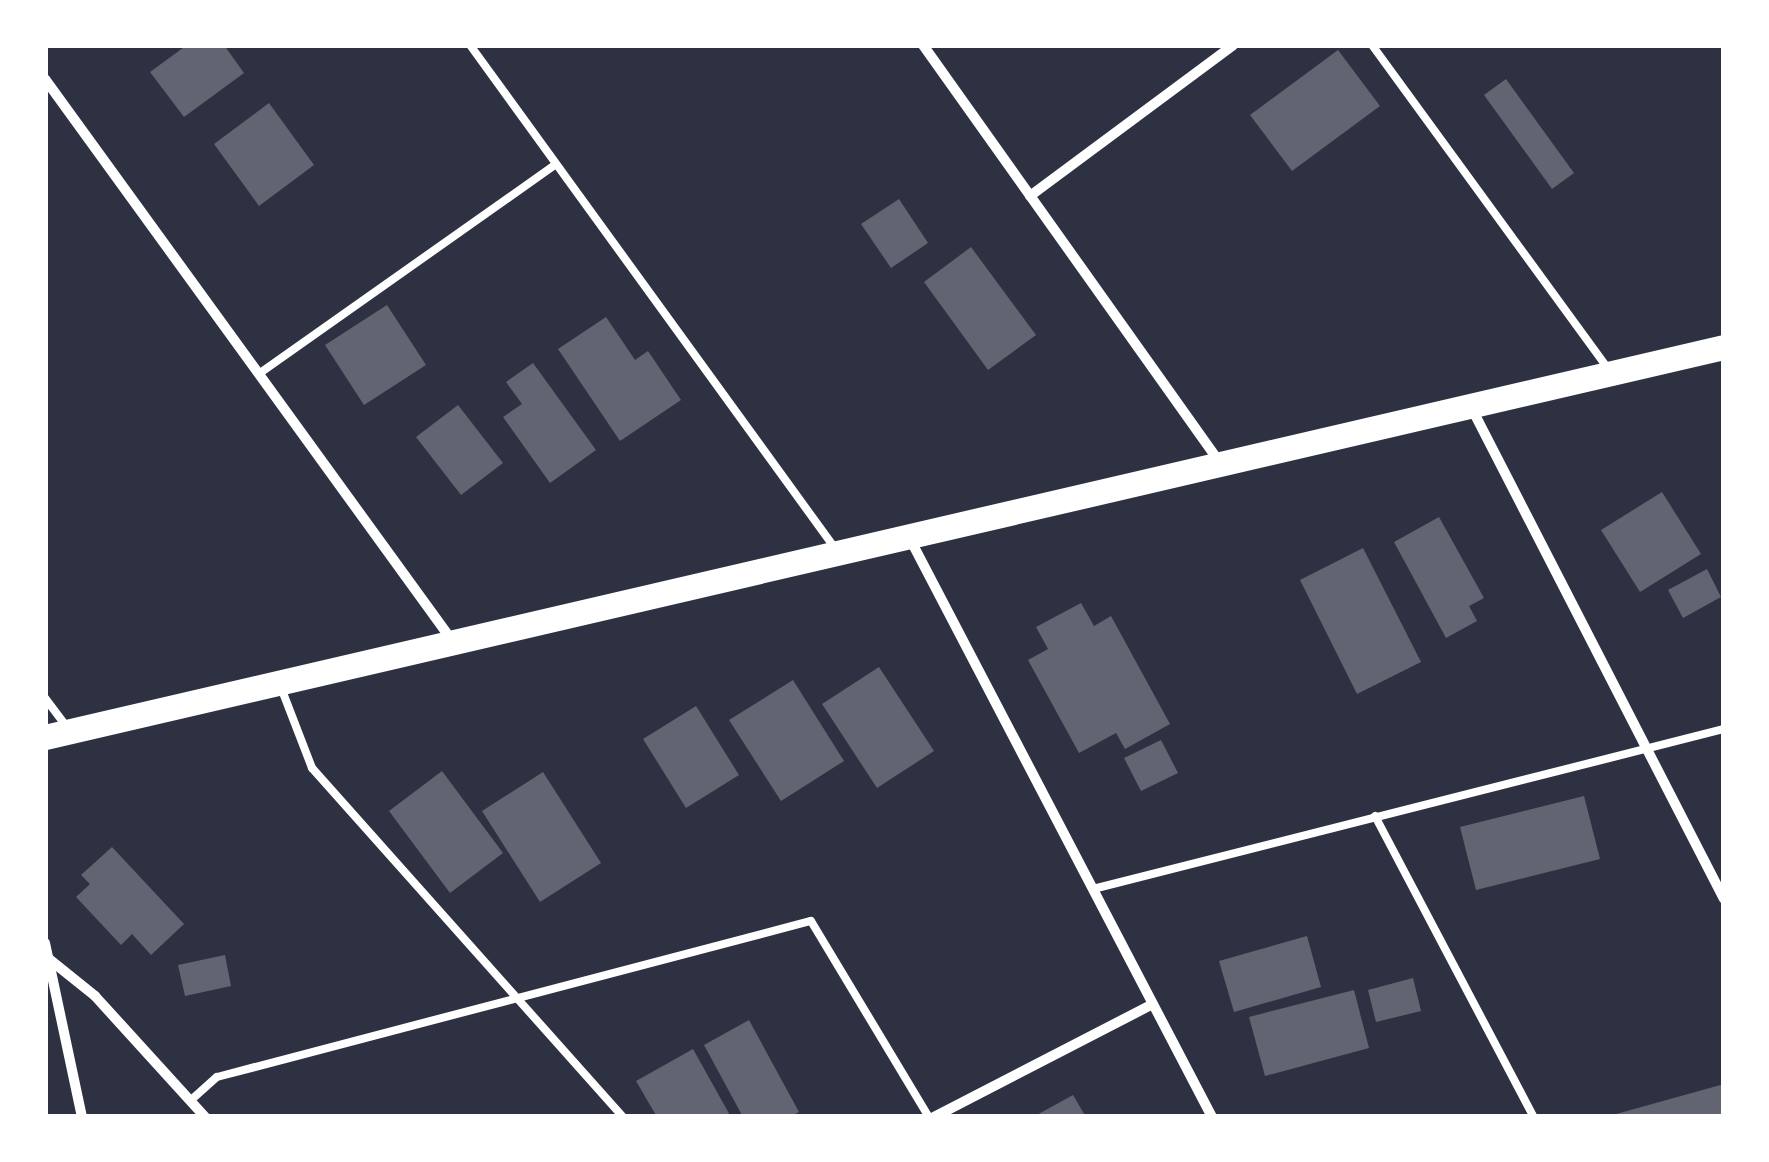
<!DOCTYPE html>
<html>
<head>
<meta charset="utf-8">
<style>
	body { margin:0 }
	#map { position:relative; width:1769px; height:1162px; overflow:hidden; background:#2d3142; font-family:"Source Sans 3",sans-serif }
	div>[style] { position:absolute }
	[style*='--x'] { left:calc(var(--x)*1px); top:calc(var(--y)*1px); width:calc(var(--w)*1px); rotate:calc(var(--a)*1deg) }
	.building>* { inset:0; background:#626471 }
	.service>* { height:8px; margin:-4px; padding:0 4px; transform-origin:4px; border-radius:4px; background:#fff }
	.minor>* { height:10px; margin:-5px; padding:0 5px; transform-origin:5px; border-radius:5px; background:#fff }
	.primary>* { height:25px; margin:-12.5px; padding:0 12.5px; transform-origin:12.5px; border-radius:12.5px; background:#fff }
	span { translate:-50% -50%; white-space:nowrap; text-align:center; line-height:1.15; -webkit-text-stroke:10px #fff; paint-order:stroke }
	.frame { position:absolute; inset:0; border:48px solid #fff; pointer-events:none }
</style>
</head>
<body>
<div id="map">
	<div class="building">
		<div style="clip-path:polygon(187px 45px,224px 45px,244px 73px,184px 117px,150px 72px)"></div>
		<div style="clip-path:polygon(1338px 50px,1380px 106px,1292px 171px,1250px 115px)"></div>
		<div style="clip-path:polygon(1506px 79px,1574px 173px,1552px 189px,1484px 95px)"></div>
		<div style="clip-path:polygon(269px 103px,314px 165px,259px 206px,214px 144px)"></div>
		<div style="clip-path:polygon(899px 199px,928px 243px,891px 268px,861px 224px)"></div>
		<div style="clip-path:polygon(971px 247px,1036px 335px,988px 370px,924px 282px)"></div>
		<div style="clip-path:polygon(387px 305px,426px 365px,364px 405px,325px 345px)"></div>
		<div style="clip-path:polygon(606px 317px,635px 360px,648px 351px,681px 400px,620px 441px,558px 349px)"></div>
		<div style="clip-path:polygon(533px 363px,596px 450px,550px 483px,503px 417px,522px 404px,506px 382px)"></div>
		<div style="clip-path:polygon(458px 405px,503px 463px,461px 495px,416px 437px)"></div>
		<div style="clip-path:polygon(1662px 492px,1701px 554px,1640px 592px,1601px 530px)"></div>
		<div style="clip-path:polygon(1439px 517px,1484px 598px,1469px 606px,1477px 621px,1446px 638px,1394px 542px)"></div>
		<div style="clip-path:polygon(1363px 548px,1421px 662px,1357px 694px,1300px 580px)"></div>
		<div style="clip-path:polygon(1707px 569px,1721px 597px,1683px 618px,1668px 590px)"></div>
		<div style="clip-path:polygon(1081px 603px,1094px 626px,1111px 616px,1170px 724px,1125px 749px,1116px 733px,1079px 753px,1028px 660px,1048px 649px,1036px 627px)"></div>
		<div style="clip-path:polygon(879px 667px,934px 751px,877px 788px,822px 704px)"></div>
		<div style="clip-path:polygon(793px 680px,844px 761px,781px 801px,729px 720px)"></div>
		<div style="clip-path:polygon(696px 706px,739px 775px,686px 808px,643px 739px)"></div>
		<div style="clip-path:polygon(1161px 740px,1178px 773px,1141px 791px,1124px 758px)"></div>
		<div style="clip-path:polygon(442px 771px,503px 853px,450px 893px,389px 811px)"></div>
		<div style="clip-path:polygon(543px 772px,601px 863px,540px 902px,482px 811px)"></div>
		<div style="clip-path:polygon(1584px 796px,1600px 859px,1476px 890px,1460px 827px)"></div>
		<div style="clip-path:polygon(112px 847px,184px 924px,151px 955px,132px 934px,121px 945px,76px 897px,90px 884px,81px 875px)"></div>
		<div style="clip-path:polygon(1307px 936px,1321px 987px,1234px 1012px,1219px 961px)"></div>
		<div style="clip-path:polygon(225px 955px,231px 986px,185px 996px,178px 965px)"></div>
		<div style="clip-path:polygon(1413px 978px,1421px 1011px,1376px 1022px,1368px 990px)"></div>
		<div style="clip-path:polygon(1354px 990px,1369px 1048px,1265px 1076px,1249px 1017px)"></div>
		<div style="clip-path:polygon(749px 1020px,799px 1112px,789px 1117px,743px 1117px,704px 1045px)"></div>
		<div style="clip-path:polygon(693px 1049px,731px 1117px,657px 1117px,636px 1081px)"></div>
		<div style="clip-path:polygon(1724px 1084px,1724px 1117px,1609px 1117px,1609px 1116px)"></div>
		<div style="clip-path:polygon(1073px 1095px,1086px 1117px,1033px 1117px)"></div>
	</div>
	<div class="service">
		<div style="--x:470;--y:45;--w:620;--a:54.05"></div>
		<div style="--x:1372;--y:45;--w:401;--a:53.9"></div>
		<div style="--x:260;--y:373;--w:362;--a:-35.2"></div>
		<div style="--x:280;--y:685;--w:89;--a:68.9"></div>
		<div style="--x:312;--y:768;--w:467;--a:48.3"></div>
		<div style="--x:45;--y:698;--w:36;--a:53"></div>
		<div style="--x:1375;--y:816;--w:340;--a:62.2"></div>
		<div style="--x:1093;--y:889;--w:651;--a:-14.23"></div>
		<div style="--x:190;--y:1101;--w:36;--a:-42"></div>
		<div style="--x:217;--y:1077;--w:614;--a:-14.72"></div>
		<div style="--x:811;--y:921;--w:229;--a:59"></div>
	</div>
	<div class="minor">
		<div style="--x:923;--y:45;--w:509;--a:54.59"></div>
		<div style="--x:45;--y:79;--w:692;--a:54.06"></div>
		<div style="--x:1030;--y:196;--w:253;--a:-36.6"></div>
		<div style="--x:1471;--y:407;--w:553;--a:62.79"></div>
		<div style="--x:910;--y:539;--w:652;--a:62.41"></div>
		<div style="--x:45;--y:943;--w:178;--a:78"></div>
		<div style="--x:49;--y:959;--w:59;--a:38.8"></div>
		<div style="--x:95;--y:996;--w:164;--a:47.7"></div>
		<div style="--x:934;--y:1117;--w:246;--a:-27.3"></div>
	</div>
	<div class="primary">
		<div style="--x:45;--y:737;--w:1724;--a:-13.08"></div>
	</div>
	<div class="frame"></div>
</div>
</body>
</html>
